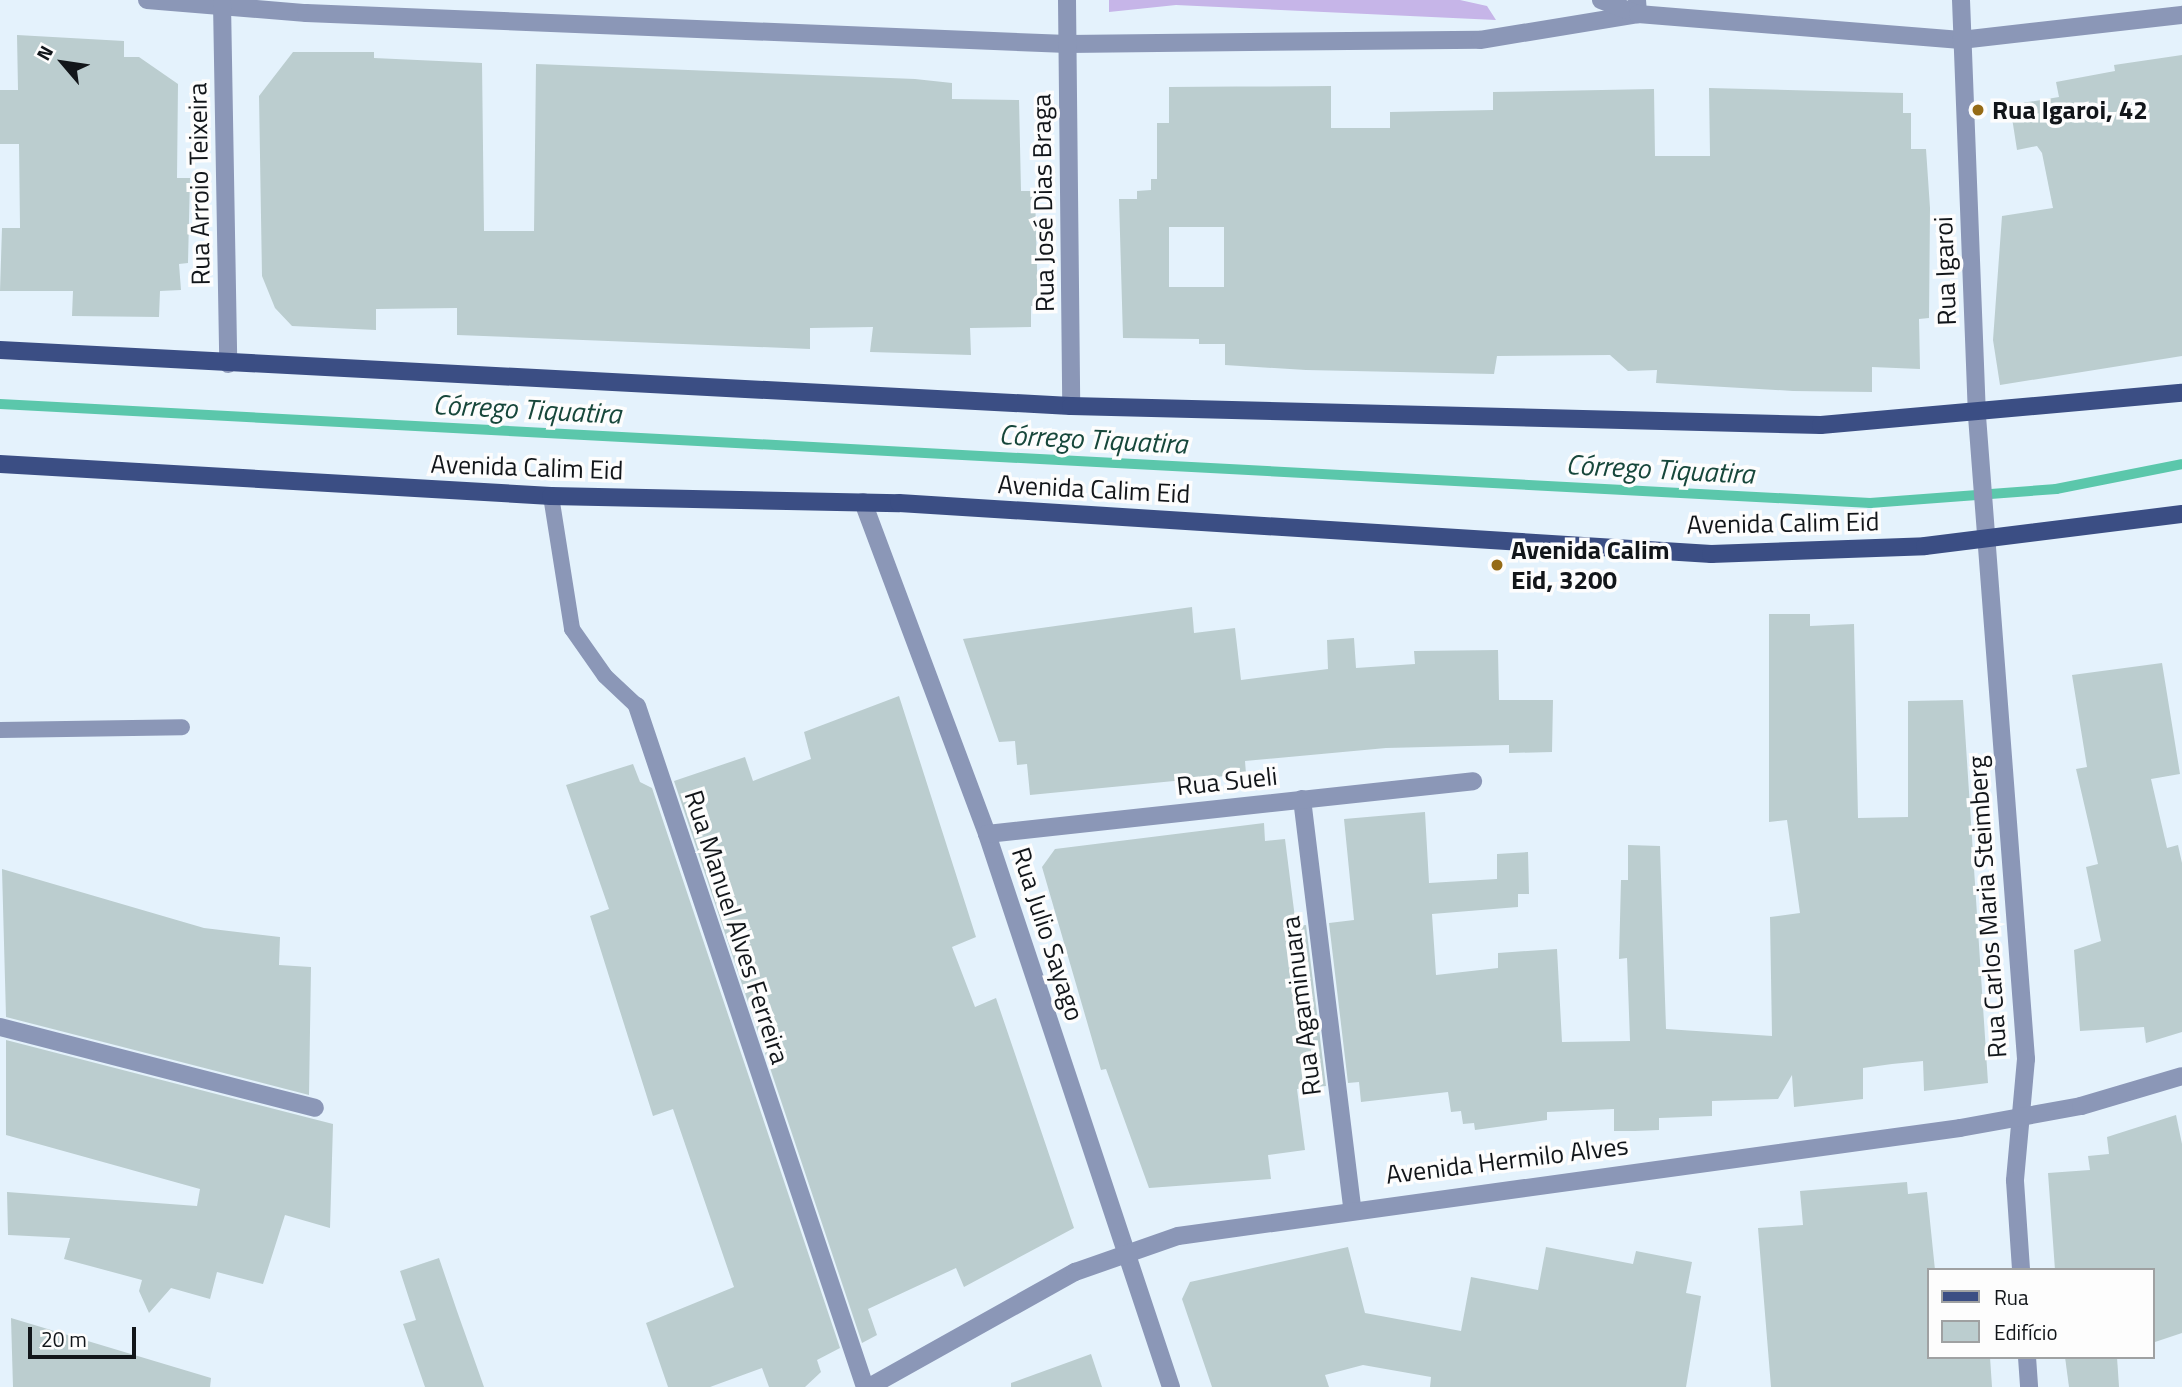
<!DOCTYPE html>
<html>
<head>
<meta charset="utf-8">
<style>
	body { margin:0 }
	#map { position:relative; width:2182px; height:1387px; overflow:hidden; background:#e4f2fc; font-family:"Titillium Web",sans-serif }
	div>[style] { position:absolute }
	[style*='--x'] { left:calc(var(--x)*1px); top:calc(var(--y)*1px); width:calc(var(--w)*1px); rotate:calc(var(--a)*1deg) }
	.green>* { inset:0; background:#c6b5e8 }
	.stream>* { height:10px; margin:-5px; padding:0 5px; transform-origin:5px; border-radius:5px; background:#5bc7ab }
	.building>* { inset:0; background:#bbcdcf }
	.service>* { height:16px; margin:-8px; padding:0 8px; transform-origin:8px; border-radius:8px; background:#8b97b7 }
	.minor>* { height:18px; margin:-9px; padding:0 9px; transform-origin:9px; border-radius:9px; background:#8b97b7 }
	.primary>* { height:18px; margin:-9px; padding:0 9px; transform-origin:9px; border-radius:9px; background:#3b4e84 }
	.dots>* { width:19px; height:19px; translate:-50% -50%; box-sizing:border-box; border:4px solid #fdfdfd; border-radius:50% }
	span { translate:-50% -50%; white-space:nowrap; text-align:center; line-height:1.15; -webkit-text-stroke:7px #fdfdfd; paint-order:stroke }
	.poi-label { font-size:26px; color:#12161a; font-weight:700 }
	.left { translate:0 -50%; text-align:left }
	.street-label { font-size:26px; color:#12161a }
	.water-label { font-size:28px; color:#17473b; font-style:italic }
	.legend { position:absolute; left:1927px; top:1268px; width:228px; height:91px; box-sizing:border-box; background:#fdfdfd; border:2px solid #9fa1a2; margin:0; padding:9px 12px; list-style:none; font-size:21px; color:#12161a }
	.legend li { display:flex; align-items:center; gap:14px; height:35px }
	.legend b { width:35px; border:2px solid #9fa1a2 }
	.north { position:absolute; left:28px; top:28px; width:70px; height:70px; -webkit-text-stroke:5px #fdfdfd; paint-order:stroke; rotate:299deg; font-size:19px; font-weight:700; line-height:28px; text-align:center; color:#12161a }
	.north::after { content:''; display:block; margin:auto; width:24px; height:32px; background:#12161a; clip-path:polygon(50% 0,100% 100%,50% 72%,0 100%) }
	.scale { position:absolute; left:28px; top:1327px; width:108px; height:32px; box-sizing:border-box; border:4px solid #12161a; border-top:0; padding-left:9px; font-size:21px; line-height:24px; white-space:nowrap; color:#12161a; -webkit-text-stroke:5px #fdfdfd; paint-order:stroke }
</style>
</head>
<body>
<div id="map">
	<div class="green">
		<div style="clip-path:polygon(1109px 0,1460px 0,1487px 6px,1496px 20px,1176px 5px,1109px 12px)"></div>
	</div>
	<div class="stream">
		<div style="--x:0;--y:404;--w:1873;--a:3.03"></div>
		<div style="--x:1870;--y:503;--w:187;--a:-4.3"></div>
		<div style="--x:2056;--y:489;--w:128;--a:-11.2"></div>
	</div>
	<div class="building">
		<div style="clip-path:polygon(17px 35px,124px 41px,124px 57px,139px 57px,178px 84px,177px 178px,190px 178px,188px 263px,179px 264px,181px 290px,160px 291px,159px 317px,72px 316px,73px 291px,0 291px,2px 228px,20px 228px,19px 144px,0 144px,0 90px,18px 90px)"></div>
		<div style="clip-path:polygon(293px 52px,374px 52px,374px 58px,482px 63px,484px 231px,534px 231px,536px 64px,915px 79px,952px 83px,952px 99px,1019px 100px,1021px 191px,1035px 191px,1038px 306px,1031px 306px,1031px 327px,970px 328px,971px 355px,870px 352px,873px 327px,810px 328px,810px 349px,457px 335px,457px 308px,376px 309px,376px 330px,292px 326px,275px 308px,262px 276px,259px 96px)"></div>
		<div style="clip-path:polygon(2182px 55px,2182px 356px,2000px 385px,1993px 340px,2002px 216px,2053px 208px,2042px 153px,2037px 146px,2017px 150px,2010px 105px,2059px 97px,2056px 82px,2115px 71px,2114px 65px)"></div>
		<div style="clip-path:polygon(evenodd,1331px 86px,1331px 128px,1390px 128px,1390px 112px,1493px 110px,1493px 92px,1654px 89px,1655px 156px,1710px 156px,1709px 88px,1903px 93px,1903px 113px,1911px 113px,1911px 149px,1926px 149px,1930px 208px,1929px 318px,1919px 319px,1920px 369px,1872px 367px,1872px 392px,1793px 391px,1656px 383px,1657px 370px,1628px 371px,1610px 355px,1497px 356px,1494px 374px,1306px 370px,1225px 365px,1225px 344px,1199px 344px,1199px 339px,1123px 338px,1119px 199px,1137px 199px,1137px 191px,1151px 190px,1151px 179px,1157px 179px,1157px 123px,1169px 123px,1169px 87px,1331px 86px,1169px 227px,1224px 227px,1224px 287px,1169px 287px,1169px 227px)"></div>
		<div style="clip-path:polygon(1192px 607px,1194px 633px,1235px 628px,1241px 680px,1328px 669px,1327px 640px,1354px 638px,1356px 668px,1415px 664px,1414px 651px,1498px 650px,1499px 700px,1553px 700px,1552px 752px,1509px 753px,1509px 745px,1386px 748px,1245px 761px,1246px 774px,1030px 795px,1027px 764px,1017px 765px,1015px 741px,999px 742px,963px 639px)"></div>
		<div style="clip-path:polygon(1769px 614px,1810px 614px,1810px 626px,1854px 624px,1858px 818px,1908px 817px,1908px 701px,1963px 700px,1988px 1083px,1924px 1091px,1923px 1061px,1892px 1064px,1863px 1068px,1863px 1099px,1794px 1107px,1792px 1075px,1778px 1099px,1712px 1101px,1712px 1116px,1659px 1118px,1659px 1130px,1635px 1131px,1614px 1131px,1614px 1109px,1547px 1112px,1547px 1120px,1475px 1130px,1474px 1123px,1463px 1124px,1461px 1111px,1451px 1112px,1448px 1092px,1361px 1102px,1359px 1082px,1348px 1083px,1329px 923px,1354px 920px,1344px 819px,1425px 812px,1429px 883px,1497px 879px,1497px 854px,1528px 852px,1529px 894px,1518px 894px,1518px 907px,1432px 914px,1436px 975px,1498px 968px,1498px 953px,1557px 949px,1562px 1042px,1630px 1041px,1627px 958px,1619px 959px,1621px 880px,1628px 880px,1628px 845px,1660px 846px,1666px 1029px,1772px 1036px,1770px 917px,1800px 913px,1787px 820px,1769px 822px)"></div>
		<div style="clip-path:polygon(2162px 663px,2180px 774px,2151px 779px,2167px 848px,2178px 845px,2182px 863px,2182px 1032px,2146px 1043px,2144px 1027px,2080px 1031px,2074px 950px,2101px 941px,2086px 867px,2098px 864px,2076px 769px,2087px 767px,2072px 675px)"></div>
		<div style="clip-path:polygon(899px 696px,976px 937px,952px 947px,975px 1007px,996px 998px,1074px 1228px,964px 1287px,956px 1268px,868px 1309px,877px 1335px,862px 1343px,674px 781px,745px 757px,753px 781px,811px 759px,804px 732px)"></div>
		<div style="clip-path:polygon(633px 764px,640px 782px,652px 788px,840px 1348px,817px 1360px,821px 1372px,805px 1387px,769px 1387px,762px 1368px,710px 1387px,668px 1387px,646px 1323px,734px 1287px,673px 1109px,653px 1116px,590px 916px,609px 909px,566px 785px)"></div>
		<div style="clip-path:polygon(1264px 823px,1265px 841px,1285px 839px,1296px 926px,1306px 925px,1326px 1086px,1297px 1089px,1305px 1150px,1268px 1155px,1271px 1179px,1149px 1188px,1106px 1069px,1101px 1070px,1042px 867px,1055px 849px)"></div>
		<div style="clip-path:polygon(2px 869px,204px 928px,280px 937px,279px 965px,311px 967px,309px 1095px,6px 1017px)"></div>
		<div style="clip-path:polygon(6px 1040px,333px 1124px,330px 1228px,285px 1215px,263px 1284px,217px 1272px,210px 1299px,171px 1288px,149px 1313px,139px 1291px,142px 1280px,64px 1259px,70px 1238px,8px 1235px,7px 1192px,197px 1206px,200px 1189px,6px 1135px)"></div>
		<div style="clip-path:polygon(2176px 1115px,2182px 1144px,2182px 1333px,2152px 1343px,2152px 1270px,2055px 1270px,2048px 1173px,2090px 1170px,2088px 1156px,2109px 1154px,2107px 1137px)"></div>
		<div style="clip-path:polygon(1907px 1182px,1908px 1194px,1927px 1192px,1935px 1270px,1928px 1270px,1928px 1357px,1990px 1357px,1992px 1387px,1771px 1387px,1758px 1228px,1803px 1225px,1800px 1191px)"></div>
		<div style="clip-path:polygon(1348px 1247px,1365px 1313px,1461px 1331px,1471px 1277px,1538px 1290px,1546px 1247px,1633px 1264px,1636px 1251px,1692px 1262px,1686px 1293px,1701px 1296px,1686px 1387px,1430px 1387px,1431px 1377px,1363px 1365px,1325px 1375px,1329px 1387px,1212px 1387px,1182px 1299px,1190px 1282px)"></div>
		<div style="clip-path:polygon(439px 1258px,457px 1311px,484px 1387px,425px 1387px,403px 1324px,416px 1320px,400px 1271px)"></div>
		<div style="clip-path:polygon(11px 1318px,211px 1378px,210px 1387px,13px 1387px)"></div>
		<div style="clip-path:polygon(1091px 1354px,1102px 1387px,1011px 1387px,1011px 1383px)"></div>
		<div style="clip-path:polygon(2065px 1357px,2117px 1357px,2119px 1387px,2069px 1387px)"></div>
	</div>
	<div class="service">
		<div style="--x:551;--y:496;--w:135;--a:81"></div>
		<div style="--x:572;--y:629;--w:57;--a:54.9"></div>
		<div style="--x:605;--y:676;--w:44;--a:43.2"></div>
		<div style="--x:0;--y:730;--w:182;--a:-0.9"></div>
	</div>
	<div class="minor">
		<div style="--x:147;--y:0;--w:160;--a:4.7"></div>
		<div style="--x:306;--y:13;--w:762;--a:2.33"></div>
		<div style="--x:1067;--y:44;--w:413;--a:-0.6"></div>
		<div style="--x:1480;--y:40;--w:160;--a:-9.3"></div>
		<div style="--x:1638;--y:14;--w:14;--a:-94"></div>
		<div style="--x:1067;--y:0;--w:406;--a:89.4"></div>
		<div style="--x:1601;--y:0;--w:40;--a:21"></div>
		<div style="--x:1638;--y:14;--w:324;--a:4.6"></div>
		<div style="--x:1961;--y:40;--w:222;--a:-6.5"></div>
		<div style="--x:1961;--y:0;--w:416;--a:87.8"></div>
		<div style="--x:1977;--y:416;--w:645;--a:85.64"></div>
		<div style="--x:2026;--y:1059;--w:122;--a:95.2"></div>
		<div style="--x:2015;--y:1181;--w:89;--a:86.1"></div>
		<div style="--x:222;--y:3;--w:361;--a:89"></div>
		<div style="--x:863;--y:502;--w:354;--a:69.5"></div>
		<div style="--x:987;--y:834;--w:583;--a:71.6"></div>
		<div style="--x:637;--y:706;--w:718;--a:71.49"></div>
		<div style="--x:1302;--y:799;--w:411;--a:83"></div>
		<div style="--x:987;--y:834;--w:489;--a:-6.2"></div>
		<div style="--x:0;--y:1027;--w:325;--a:14.4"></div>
		<div style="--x:2027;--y:1357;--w:30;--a:86"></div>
		<div style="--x:869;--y:1387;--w:236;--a:-29.2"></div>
		<div style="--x:1075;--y:1272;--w:109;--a:-19.3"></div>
		<div style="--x:1178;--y:1236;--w:789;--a:-7.86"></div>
		<div style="--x:1960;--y:1128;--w:123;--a:-10.3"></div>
		<div style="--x:2081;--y:1106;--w:105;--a:-16.5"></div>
	</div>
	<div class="primary">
		<div style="--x:0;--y:350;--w:1072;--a:2.99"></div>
		<div style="--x:1071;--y:406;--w:750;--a:1.45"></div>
		<div style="--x:1821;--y:425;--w:362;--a:-5.1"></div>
		<div style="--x:0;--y:464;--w:552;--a:3.32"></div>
		<div style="--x:551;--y:496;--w:348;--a:1.2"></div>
		<div style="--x:899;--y:503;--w:814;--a:3.59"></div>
		<div style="--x:1711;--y:554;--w:214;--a:-2.1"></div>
		<div style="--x:1925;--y:546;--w:259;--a:-7.1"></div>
	</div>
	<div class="dots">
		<div style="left:1978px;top:110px;background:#956b16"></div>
		<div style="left:1497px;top:565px;background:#956b16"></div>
	</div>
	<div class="poi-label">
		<span class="left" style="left:1992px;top:110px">Rua Igaroi, 42</span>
		<span class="left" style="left:1511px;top:565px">Avenida Calim<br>Eid, 3200</span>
	</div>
	<div class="street-label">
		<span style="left:199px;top:184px;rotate:-91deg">Rua Arroio Teixeira</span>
		<span style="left:1043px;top:203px;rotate:-91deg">Rua José Dias Braga</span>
		<span style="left:1945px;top:271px;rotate:-92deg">Rua Igaroi</span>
		<span style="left:527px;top:467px;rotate:2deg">Avenida Calim Eid</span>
		<span style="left:1094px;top:489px;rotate:3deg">Avenida Calim Eid</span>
		<span style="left:1783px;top:523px;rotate:-1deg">Avenida Calim Eid</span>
		<span style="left:1227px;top:781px;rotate:-6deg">Rua Sueli</span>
		<span style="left:1987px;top:907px;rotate:-94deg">Rua Carlos Maria Steimberg</span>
		<span style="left:737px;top:927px;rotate:72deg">Rua Manuel Alves Ferreira</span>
		<span style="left:1048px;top:934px;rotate:72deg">Rua Julio Sayago</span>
		<span style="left:1301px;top:1006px;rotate:-97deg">Rua Agaminuara</span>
		<span style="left:1507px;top:1160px;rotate:-7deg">Avenida Hermilo Alves</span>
	</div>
	<div class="water-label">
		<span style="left:527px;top:409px;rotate:3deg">Córrego Tiquatira</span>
		<span style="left:1093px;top:439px;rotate:3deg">Córrego Tiquatira</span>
		<span style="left:1660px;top:469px;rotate:3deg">Córrego Tiquatira</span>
	</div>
	<ul class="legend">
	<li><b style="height:9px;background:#3b4e84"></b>Rua</li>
	<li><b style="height:19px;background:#bbcdcf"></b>Edifício</li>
	</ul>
	<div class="north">N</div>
	<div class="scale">20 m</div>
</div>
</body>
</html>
